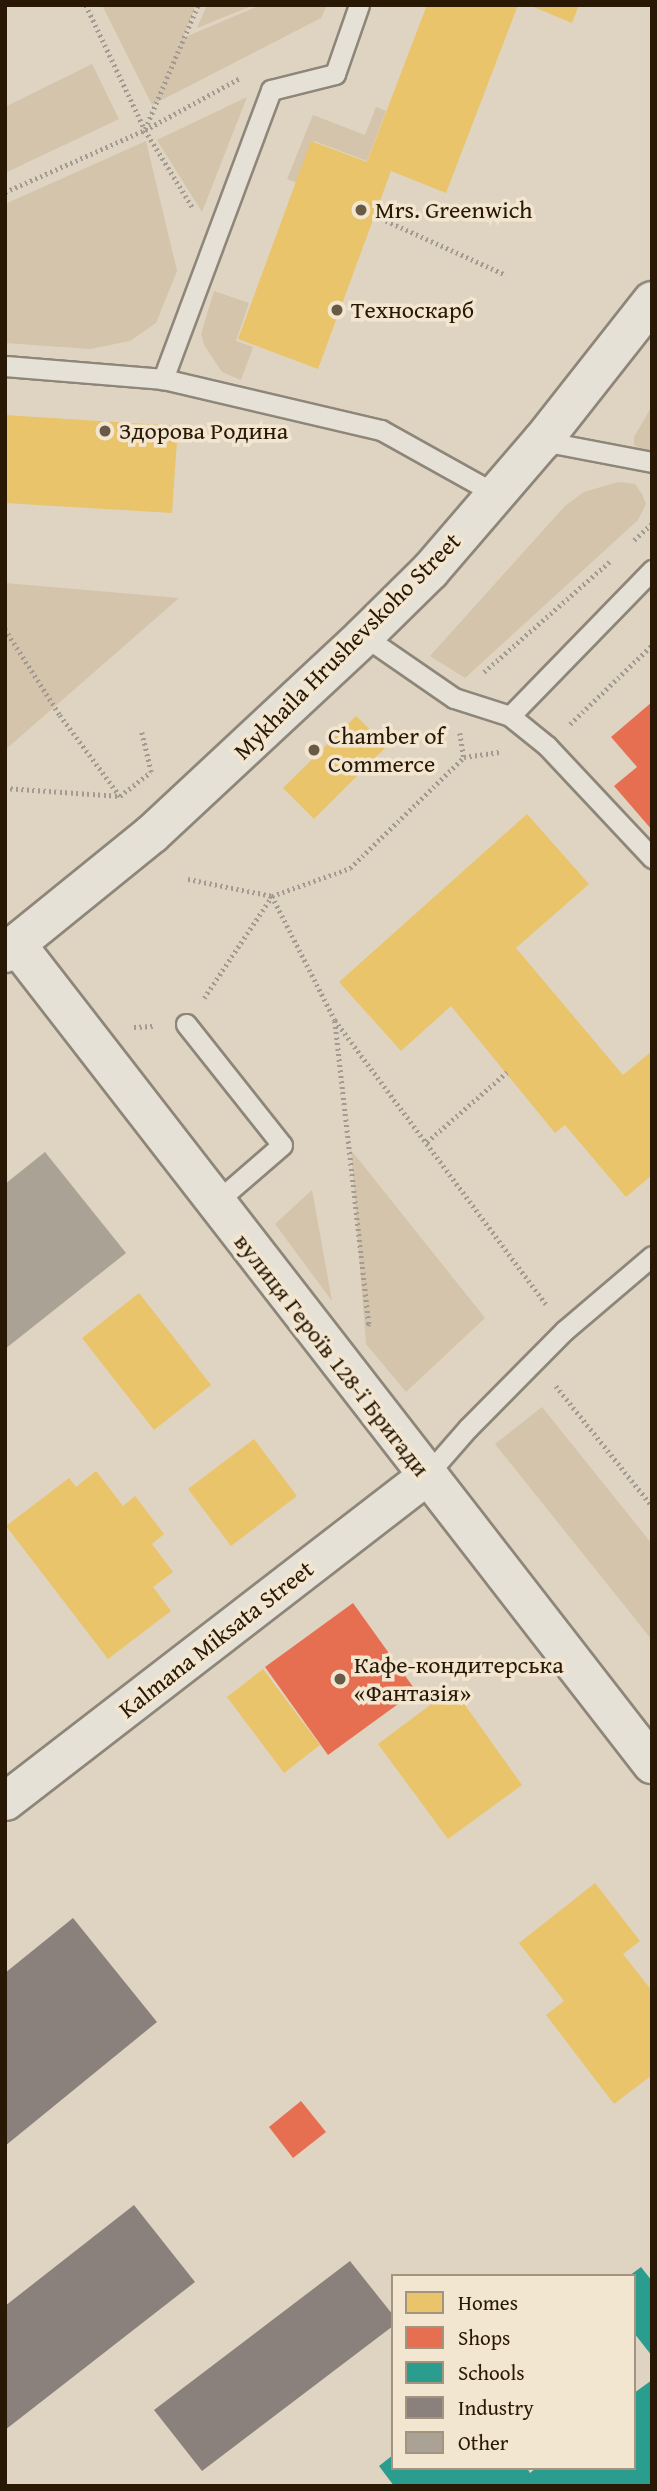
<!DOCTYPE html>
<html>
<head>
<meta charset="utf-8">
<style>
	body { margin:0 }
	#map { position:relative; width:657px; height:2491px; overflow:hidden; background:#dfd4c2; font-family:"Gentium Book Plus",serif }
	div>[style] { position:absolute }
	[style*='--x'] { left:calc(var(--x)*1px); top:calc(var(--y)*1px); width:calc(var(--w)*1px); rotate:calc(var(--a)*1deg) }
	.green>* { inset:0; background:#d3c4ab }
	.homes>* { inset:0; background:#e9c46a }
	.shops>* { inset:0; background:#e76f51 }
	.schools>* { inset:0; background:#2a9d8f }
	.industry>* { inset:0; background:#8a817c }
	.building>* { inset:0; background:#aaa295 }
	.path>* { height:4.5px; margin-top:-2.25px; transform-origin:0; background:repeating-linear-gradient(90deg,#a19b92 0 2px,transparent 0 5.5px) }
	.roads { filter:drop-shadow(2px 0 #8e8679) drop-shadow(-2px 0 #8e8679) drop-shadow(0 2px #8e8679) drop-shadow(0 -2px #8e8679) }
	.service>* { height:19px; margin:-9.5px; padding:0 9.5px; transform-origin:9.5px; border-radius:9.5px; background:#e6e1d7 }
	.minor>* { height:37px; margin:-18.5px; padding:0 18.5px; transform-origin:18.5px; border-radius:18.5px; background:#e6e1d7 }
	.tertiary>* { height:38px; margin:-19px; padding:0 19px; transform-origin:19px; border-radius:19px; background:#e6e1d7 }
	.dots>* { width:19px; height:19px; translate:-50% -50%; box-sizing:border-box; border:4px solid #f2e6d0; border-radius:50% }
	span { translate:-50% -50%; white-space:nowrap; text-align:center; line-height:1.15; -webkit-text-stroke:7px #f2e6d0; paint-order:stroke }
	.poi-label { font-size:24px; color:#291804 }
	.left { translate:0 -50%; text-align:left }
	.street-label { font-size:24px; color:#291804 }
	.frame { position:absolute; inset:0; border:7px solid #291804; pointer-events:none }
	.legend { position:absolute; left:391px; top:2274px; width:245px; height:196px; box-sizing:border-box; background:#f2e6d0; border:2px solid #a2947e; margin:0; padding:9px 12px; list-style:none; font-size:21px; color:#291804 }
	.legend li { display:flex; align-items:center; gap:14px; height:35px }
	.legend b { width:35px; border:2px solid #a2947e }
</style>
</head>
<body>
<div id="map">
	<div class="green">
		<div style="clip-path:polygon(102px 5px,196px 5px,183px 38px,261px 5px,327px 5px,321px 18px,152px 105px)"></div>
		<div style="clip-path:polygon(207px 5px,254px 5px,197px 28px)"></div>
		<div style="clip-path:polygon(92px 64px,119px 119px,5px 173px,5px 107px)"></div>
		<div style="clip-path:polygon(247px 97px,202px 212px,157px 140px)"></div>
		<div style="clip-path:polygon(376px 107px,386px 111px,367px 161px,314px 141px,297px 183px,287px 179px,313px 115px,365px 135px)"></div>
		<div style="clip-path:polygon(146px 141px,177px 271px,156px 323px,130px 341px,90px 349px,5px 343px,5px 204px)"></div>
		<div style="clip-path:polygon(214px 291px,249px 303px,236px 341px,253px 347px,241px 380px,222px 372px,204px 345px,201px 334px)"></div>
		<div style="clip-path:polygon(652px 406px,652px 450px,643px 451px,634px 445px,634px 437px)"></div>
		<div style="clip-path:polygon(618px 482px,635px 484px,642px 494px,646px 504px,638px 520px,465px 678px,430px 656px,565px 506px,584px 492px)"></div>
		<div style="clip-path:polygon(5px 583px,179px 598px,5px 750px)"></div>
		<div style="clip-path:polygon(351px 1150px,485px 1318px,406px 1392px,366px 1344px)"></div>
		<div style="clip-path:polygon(312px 1190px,332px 1301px,275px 1224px)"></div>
		<div style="clip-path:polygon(542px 1407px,652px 1544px,652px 1640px,495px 1444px)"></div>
	</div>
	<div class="homes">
		<div style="clip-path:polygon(427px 5px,518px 5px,446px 193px,391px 171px,318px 369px,238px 339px,311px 141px,367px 162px)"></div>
		<div style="clip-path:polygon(529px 5px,579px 5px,572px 23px)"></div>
		<div style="clip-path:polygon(5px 415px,178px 426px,172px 513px,5px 503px)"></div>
		<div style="clip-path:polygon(356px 716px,387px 746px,314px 819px,283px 788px)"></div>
		<div style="clip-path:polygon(527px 814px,589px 884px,516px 948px,623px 1075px,652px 1051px,652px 1175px,626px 1197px,565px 1125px,555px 1133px,451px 1006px,401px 1051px,339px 982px)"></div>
		<div style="clip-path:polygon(139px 1293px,211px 1385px,154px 1430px,82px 1338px)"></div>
		<div style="clip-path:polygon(254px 1439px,297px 1496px,231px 1546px,188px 1489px)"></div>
		<div style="clip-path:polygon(96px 1471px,123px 1506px,135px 1496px,164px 1534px,152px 1544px,173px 1572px,153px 1587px,171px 1611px,108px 1659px,6px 1526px,69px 1478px,76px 1487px)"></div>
		<div style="clip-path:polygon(263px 1669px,320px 1745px,284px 1773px,227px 1697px)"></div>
		<div style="clip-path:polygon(453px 1688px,522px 1785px,448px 1839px,378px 1744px)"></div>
		<div style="clip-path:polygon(595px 1883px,640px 1941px,623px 1954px,652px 1991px,652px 2075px,614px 2104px,546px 2015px,564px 2001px,519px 1943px)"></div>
	</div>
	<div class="shops">
		<div style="clip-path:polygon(652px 702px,652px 830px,614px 786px,637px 767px,611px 737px)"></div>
		<div style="clip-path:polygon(353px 1603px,416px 1691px,328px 1755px,265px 1667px)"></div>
		<div style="clip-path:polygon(301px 2101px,326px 2132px,293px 2158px,269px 2127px)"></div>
	</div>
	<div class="schools">
		<div style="clip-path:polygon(641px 2267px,652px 2281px,652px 2356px,634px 2333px,634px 2276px,629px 2276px)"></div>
		<div style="clip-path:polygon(652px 2380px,652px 2486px,394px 2486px,379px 2466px,393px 2455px,393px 2468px,527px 2468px,530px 2473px,536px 2468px,634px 2468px,634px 2393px)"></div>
	</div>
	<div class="industry">
		<div style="clip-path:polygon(73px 1918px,157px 2022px,5px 2146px,5px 1973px)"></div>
		<div style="clip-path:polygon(134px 2205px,195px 2282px,5px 2430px,5px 2306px)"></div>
		<div style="clip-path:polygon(350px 2261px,393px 2315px,393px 2326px,202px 2471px,154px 2410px)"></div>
	</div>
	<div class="building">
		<div style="clip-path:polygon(45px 1152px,126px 1253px,5px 1349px,5px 1184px)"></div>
	</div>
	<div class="path">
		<div style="--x:86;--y:5;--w:138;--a:64.7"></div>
		<div style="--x:145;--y:130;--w:92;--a:58.4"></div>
		<div style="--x:145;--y:129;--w:135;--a:-66.9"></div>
		<div style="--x:5;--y:192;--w:153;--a:-23.9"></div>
		<div style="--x:145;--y:130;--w:108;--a:-28.7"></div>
		<div style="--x:376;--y:216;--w:143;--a:24.4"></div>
		<div style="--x:634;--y:540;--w:24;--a:-42"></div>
		<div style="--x:5;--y:629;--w:102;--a:57.4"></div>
		<div style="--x:60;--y:715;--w:101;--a:53.5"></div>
		<div style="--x:484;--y:672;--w:167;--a:-41.3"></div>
		<div style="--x:570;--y:724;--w:114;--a:-43.9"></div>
		<div style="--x:460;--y:733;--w:24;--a:81"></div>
		<div style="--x:5;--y:788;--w:115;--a:4"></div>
		<div style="--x:120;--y:796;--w:39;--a:-38"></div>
		<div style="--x:151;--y:772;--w:43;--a:-103.4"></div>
		<div style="--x:188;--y:879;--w:86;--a:11.4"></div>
		<div style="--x:272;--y:896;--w:139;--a:63.1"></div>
		<div style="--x:335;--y:1020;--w:354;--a:53.4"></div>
		<div style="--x:204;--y:998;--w:123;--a:-56.3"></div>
		<div style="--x:272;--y:896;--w:83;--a:-19.7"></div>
		<div style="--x:350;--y:868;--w:159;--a:-44.2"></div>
		<div style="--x:464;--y:757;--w:37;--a:-8"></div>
		<div style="--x:335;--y:1021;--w:305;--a:83.6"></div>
		<div style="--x:369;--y:1324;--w:5;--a:127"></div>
		<div style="--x:134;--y:1027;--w:19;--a:-3"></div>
		<div style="--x:427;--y:1142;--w:106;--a:-41.2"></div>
		<div style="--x:556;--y:1386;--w:154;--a:51.3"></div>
	</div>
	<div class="roads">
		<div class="service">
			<div style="--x:359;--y:5;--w:73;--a:109.2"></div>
			<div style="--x:335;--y:74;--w:66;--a:166"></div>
			<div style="--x:271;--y:90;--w:309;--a:110.5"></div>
			<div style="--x:163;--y:379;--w:224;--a:13.2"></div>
			<div style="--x:381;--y:430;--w:132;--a:29.1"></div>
			<div style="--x:5;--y:366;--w:159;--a:4.7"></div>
			<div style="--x:542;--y:441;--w:112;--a:10.8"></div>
			<div style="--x:364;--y:636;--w:109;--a:34.6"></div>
			<div style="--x:454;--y:698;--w:59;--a:17.8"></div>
			<div style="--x:510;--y:716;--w:204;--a:-45.8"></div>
			<div style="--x:510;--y:716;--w:48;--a:39"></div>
			<div style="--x:547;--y:746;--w:154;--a:46.8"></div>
			<div style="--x:186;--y:1024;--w:154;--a:51.6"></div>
			<div style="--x:282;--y:1145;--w:90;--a:139.1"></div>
			<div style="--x:426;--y:1476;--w:64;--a:-48.8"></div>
			<div style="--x:468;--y:1428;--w:138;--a:-45.3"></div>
			<div style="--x:565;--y:1330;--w:114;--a:-40.4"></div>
		</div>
		<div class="minor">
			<div style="--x:5;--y:1801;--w:532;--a:-37.67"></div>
		</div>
		<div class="tertiary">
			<div style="--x:16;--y:944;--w:1038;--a:52.2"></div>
			<div style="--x:5;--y:953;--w:189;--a:-39"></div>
			<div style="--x:152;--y:834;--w:290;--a:-43"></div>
			<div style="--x:364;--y:636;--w:93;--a:-44.6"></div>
			<div style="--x:430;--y:571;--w:172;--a:-49.3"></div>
			<div style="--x:542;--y:441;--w:178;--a:-51.8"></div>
		</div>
	</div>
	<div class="dots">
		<div style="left:361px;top:210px;background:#695a46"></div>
		<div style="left:337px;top:310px;background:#695a46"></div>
		<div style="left:105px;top:431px;background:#695a46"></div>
		<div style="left:314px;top:750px;background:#695a46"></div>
		<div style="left:340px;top:1679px;background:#695a46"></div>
	</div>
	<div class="poi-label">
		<span class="left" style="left:375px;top:210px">Mrs. Greenwich</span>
		<span class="left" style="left:351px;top:310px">Техноскарб</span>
		<span class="left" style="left:119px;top:431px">Здорова Родина</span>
		<span class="left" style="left:328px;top:750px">Chamber of<br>Commerce</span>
		<span class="left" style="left:354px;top:1679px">Кафе-кондитерська<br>«Фантазія»</span>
	</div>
	<div class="street-label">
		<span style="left:347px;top:646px;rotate:-45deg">Mykhaila Hrushevskoho Street</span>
		<span style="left:332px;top:1355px;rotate:52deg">вулиця Героїв 128-ї Бригади</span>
		<span style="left:216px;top:1639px;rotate:-38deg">Kalmana Miksata Street</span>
	</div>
	<div class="frame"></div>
	<ul class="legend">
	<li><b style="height:19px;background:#e9c46a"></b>Homes</li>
	<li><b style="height:19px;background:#e76f51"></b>Shops</li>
	<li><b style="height:19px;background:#2a9d8f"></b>Schools</li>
	<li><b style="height:19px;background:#8a817c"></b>Industry</li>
	<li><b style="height:19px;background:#aaa295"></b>Other</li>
	</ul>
</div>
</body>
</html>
